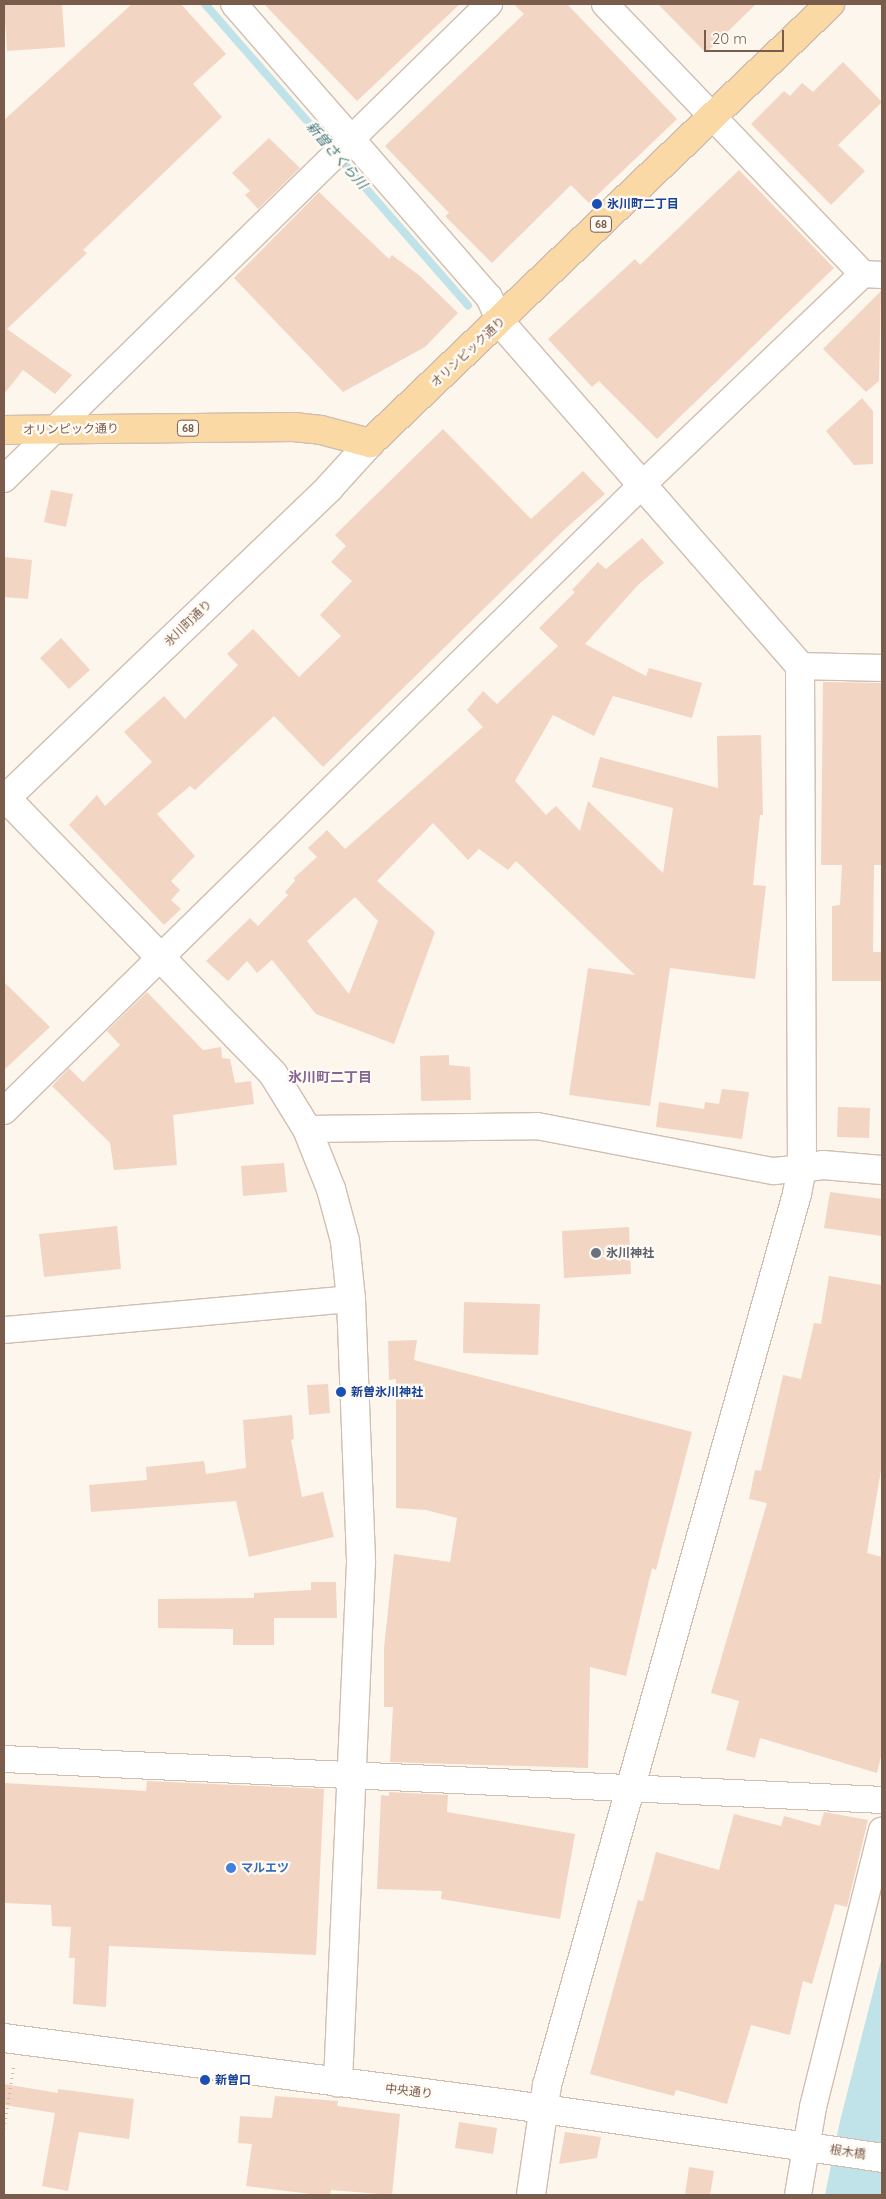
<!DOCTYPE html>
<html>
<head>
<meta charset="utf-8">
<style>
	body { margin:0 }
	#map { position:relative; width:886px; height:2199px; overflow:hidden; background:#fdf6ec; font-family:Quicksand,"Noto Sans JP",sans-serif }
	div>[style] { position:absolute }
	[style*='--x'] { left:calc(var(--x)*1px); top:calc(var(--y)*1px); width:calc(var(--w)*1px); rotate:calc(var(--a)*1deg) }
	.water>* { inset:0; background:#bfe3e8 }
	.stream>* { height:8px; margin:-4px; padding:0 4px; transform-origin:4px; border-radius:4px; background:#bfe3e8 }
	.building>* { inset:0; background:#f3d5c3 }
	.path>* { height:3px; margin-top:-1.5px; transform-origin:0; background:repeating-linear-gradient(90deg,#d9b8a5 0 1px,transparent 0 5px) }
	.roads { filter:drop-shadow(1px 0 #d1beb0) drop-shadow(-1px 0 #d1beb0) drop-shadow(0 1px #d1beb0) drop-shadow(0 -1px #d1beb0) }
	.minor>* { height:26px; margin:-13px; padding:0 13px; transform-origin:13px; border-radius:13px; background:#fff }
	.tertiary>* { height:28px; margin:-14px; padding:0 14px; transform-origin:14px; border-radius:14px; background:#fff }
	.primary>* { height:28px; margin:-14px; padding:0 14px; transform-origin:14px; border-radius:14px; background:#fbd9a5 }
	.dots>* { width:14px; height:14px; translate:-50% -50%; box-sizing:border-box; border:2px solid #fffaf3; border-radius:50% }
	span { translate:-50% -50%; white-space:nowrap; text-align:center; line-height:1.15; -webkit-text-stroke:4.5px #fffaf3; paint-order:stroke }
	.shield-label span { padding:1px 4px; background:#fffaf3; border:1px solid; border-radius:4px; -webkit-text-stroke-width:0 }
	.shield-label { font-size:11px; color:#7a5c4d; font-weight:700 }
	.transit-label { font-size:12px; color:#164399; font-weight:700 }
	.left { translate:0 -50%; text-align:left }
	.street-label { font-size:12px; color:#7a5c4d }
	.worship-label { font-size:12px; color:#5b616d; font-weight:700 }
	.shop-label { font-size:12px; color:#366cbe; font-weight:700 }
	.water-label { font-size:14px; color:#437c86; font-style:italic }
	.neighbourhood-label { font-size:14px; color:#846695; font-weight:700 }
	.frame { position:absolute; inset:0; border:5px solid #7a5c4d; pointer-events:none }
	.scale { position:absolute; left:704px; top:30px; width:80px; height:22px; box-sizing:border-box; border:2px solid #7a5c4d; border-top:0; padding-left:6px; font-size:15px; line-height:18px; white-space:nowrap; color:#7a5c4d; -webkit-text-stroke:4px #fffaf3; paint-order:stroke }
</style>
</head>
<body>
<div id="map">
	<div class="water">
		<div style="clip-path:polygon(882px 1957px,882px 2195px,825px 2195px,840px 2121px)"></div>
	</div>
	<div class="stream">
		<div style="--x:205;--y:4;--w:400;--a:48.9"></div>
	</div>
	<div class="building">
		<div style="clip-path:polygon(4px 4px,62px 4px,65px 47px,7px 51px)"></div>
		<div style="clip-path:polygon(132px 4px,181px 4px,226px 54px,193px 84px,222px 117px,83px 250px,87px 253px,7px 329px,72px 375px,55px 394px,23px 370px,4px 394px,4px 120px)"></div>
		<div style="clip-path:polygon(264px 4px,460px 4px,357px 101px)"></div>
		<div style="clip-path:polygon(514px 4px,567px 4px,677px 119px,589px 203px,571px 185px,492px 263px,445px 216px,449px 213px,385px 146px,524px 14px)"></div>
		<div style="clip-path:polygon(658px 4px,756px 4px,706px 53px)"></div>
		<div style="clip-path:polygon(843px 62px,882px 102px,838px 145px,865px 171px,831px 205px,751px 124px,784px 91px,790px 96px,802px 83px,813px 92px)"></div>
		<div style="clip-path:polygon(269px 138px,300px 168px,258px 209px,245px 195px,250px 191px,232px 173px)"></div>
		<div style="clip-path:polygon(739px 170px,834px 268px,657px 439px,599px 381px,592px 387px,548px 339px,635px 259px,640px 265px)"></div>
		<div style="clip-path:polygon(319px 192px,389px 259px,392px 255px,420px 276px,458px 313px,425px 347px,343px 392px,234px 278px)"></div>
		<div style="clip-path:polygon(881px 291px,879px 381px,866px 392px,823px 349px)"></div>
		<div style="clip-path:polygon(862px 398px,873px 411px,873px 464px,854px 465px,826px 431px)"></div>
		<div style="clip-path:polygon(443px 429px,531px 519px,583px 471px,605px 494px,565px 529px,323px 767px,274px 716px,195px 790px,190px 786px,157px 814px,195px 856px,171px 881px,180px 890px,171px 900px,181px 909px,164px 925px,69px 825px,97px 795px,105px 806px,152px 762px,124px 732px,164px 696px,185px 719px,238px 665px,227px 654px,253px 629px,299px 677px,341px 636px,320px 615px,352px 581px,331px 562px,346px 546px,335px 535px)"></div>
		<div style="clip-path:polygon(51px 490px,73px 494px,66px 527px,44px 522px)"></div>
		<div style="clip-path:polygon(evenodd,642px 538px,664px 563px,639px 584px,585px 644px,646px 676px,649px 668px,702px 683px,692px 718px,613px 696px,594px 736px,553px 715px,515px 781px,546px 815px,556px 806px,580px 831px,588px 801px,663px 873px,673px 808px,592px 787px,600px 757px,718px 788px,717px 736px,761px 735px,763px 815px,760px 815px,753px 885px,766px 886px,755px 979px,670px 968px,650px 1106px,569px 1095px,588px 968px,635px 975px,516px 861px,508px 870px,479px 849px,468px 860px,433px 823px,377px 881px,435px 932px,394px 1044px,316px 1014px,272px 960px,257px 973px,247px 961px,228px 981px,206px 961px,250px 918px,258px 926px,288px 895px,285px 892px,295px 881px,294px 878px,317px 857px,308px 848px,327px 830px,345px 849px,483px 727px,467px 710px,483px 691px,497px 704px,558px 646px,539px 628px,575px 592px,572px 590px,598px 562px,606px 569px,642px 538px,355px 897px,378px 921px,349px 994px,307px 941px,355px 897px)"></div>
		<div style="clip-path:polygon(4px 557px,32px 560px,28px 599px,4px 597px)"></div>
		<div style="clip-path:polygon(61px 638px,90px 670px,69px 689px,40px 658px)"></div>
		<div style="clip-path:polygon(823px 682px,882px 683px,882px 865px,874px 865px,873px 952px,882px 952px,882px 981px,832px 981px,832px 906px,840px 905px,842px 865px,821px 865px)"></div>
		<div style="clip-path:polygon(4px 982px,50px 1027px,4px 1070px)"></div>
		<div style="clip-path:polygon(147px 992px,203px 1050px,221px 1047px,222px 1058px,230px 1059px,235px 1083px,251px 1081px,254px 1104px,173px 1115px,177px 1165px,114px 1170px,110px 1143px,52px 1086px,69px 1068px,83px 1082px,120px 1045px,107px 1031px)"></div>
		<div style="clip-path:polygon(449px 1055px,449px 1065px,470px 1067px,471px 1100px,421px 1101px,420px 1056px)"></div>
		<div style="clip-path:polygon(722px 1089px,749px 1092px,742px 1139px,656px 1127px,659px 1102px,704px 1109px,705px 1102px,719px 1104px)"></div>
		<div style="clip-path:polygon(838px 1107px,870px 1108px,869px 1138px,837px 1137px)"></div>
		<div style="clip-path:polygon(284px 1163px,287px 1192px,243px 1196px,241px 1166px)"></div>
		<div style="clip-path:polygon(830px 1192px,882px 1199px,882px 1236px,824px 1228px)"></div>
		<div style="clip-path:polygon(117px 1226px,121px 1269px,44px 1277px,39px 1234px)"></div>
		<div style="clip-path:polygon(629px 1227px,631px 1274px,564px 1278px,562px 1231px)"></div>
		<div style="clip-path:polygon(829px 1276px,882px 1285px,882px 1464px,867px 1553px,882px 1557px,882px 1752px,877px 1773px,760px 1738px,755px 1758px,726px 1750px,739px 1701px,711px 1693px,767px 1503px,749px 1499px,755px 1470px,761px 1471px,783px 1375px,801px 1379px,814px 1323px,821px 1324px)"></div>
		<div style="clip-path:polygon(464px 1302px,540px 1304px,538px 1355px,463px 1353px)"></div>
		<div style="clip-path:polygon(417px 1340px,414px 1360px,692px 1432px,656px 1570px,652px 1568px,626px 1676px,590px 1667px,588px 1768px,390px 1762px,393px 1707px,384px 1707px,384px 1648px,394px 1554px,450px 1562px,457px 1518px,426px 1510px,396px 1508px,396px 1379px,389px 1380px,388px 1341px)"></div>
		<div style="clip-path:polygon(328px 1384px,330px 1413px,309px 1415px,307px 1385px)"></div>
		<div style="clip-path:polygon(292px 1415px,294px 1439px,291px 1440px,302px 1497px,323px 1492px,334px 1537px,249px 1557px,236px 1501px,91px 1512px,89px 1485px,147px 1480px,146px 1467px,204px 1461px,206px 1474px,246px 1468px,243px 1420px)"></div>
		<div style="clip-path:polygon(311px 1582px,336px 1582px,337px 1618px,274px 1618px,274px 1645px,233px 1645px,233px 1629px,158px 1628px,158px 1599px,254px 1598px,254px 1593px,311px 1590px)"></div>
		<div style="clip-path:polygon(147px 1781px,324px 1789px,316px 1955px,109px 1946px,106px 2007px,73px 2004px,75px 1958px,69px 1958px,71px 1927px,52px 1926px,51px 1905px,4px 1903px,4px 1783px,146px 1791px)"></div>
		<div style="clip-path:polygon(389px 1792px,448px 1795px,447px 1812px,575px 1834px,560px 1919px,441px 1899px,442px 1891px,377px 1889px,381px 1795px,389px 1796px)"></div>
		<div style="clip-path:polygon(824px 1812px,868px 1820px,847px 1907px,835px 1904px,812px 1984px,803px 1981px,790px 2035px,751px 2025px,727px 2104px,676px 2090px,674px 2096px,590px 2074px,638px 1900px,643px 1901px,656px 1852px,719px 1870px,734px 1814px,781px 1826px,784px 1816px,820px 1826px)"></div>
		<div style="clip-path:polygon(4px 2084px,58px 2093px,58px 2089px,134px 2099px,129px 2139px,79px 2132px,68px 2191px,42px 2186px,55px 2113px,4px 2105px)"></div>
		<div style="clip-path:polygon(275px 2096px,338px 2101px,337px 2106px,400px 2114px,392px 2195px,331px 2190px,330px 2195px,319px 2195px,246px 2186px,252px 2144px,238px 2143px,240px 2116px,272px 2118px)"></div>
		<div style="clip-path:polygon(459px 2122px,497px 2128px,493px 2154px,455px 2148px)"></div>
		<div style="clip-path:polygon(565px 2132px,601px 2137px,597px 2158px,559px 2164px)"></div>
		<div style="clip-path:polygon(689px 2167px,714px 2171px,710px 2195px,685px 2195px)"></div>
	</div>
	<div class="path">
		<div style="--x:4;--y:2128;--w:64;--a:-81"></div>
	</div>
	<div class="roads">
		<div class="minor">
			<div style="--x:234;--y:4;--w:388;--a:49"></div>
			<div style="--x:489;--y:297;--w:27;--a:66"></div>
			<div style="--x:605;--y:4;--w:373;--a:46.3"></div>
			<div style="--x:863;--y:274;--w:19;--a:3"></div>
			<div style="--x:4;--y:479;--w:679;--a:-44.4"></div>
			<div style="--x:800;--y:666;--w:82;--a:1.4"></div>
			<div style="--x:4;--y:1111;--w:892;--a:-44.46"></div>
			<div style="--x:641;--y:486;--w:307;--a:-43.7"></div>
			<div style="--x:307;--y:1129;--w:230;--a:-0.7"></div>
			<div style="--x:537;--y:1126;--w:241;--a:10.8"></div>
			<div style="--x:774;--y:1171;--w:28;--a:-6"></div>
			<div style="--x:4;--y:1330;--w:348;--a:-5.1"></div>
			<div style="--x:4;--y:1759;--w:879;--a:2.67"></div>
			<div style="--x:798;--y:2195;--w:89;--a:-80.3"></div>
			<div style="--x:813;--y:2107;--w:285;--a:-76"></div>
		</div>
		<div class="tertiary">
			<div style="--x:500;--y:322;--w:456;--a:48.9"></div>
			<div style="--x:800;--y:666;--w:502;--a:89.77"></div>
			<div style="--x:802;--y:1168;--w:26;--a:101"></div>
			<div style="--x:797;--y:1194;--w:925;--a:105.67"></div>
			<div style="--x:547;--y:2085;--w:111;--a:98.3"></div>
			<div style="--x:4;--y:796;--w:387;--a:45.9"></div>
			<div style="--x:273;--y:1074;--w:65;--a:58.3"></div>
			<div style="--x:307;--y:1129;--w:65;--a:68.2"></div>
			<div style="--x:331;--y:1189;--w:54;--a:74.9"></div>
			<div style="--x:345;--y:1241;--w:58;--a:84.1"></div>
			<div style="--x:351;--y:1299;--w:264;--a:87.8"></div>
			<div style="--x:361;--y:1563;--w:520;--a:92.54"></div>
			<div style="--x:4;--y:800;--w:451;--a:-43.8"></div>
			<div style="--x:329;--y:488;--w:61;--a:-47.7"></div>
			<div style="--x:802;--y:1168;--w:21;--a:-8"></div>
			<div style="--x:823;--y:1165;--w:59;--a:4.8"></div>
			<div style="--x:4;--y:2038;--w:516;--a:7.46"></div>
			<div style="--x:516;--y:2105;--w:370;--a:8.2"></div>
		</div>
		<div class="primary">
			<div style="--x:4;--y:430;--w:290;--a:-0.6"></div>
			<div style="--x:294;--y:427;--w:27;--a:6"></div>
			<div style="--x:321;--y:430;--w:51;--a:14.9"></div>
			<div style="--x:370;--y:443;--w:636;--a:-43.66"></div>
		</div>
	</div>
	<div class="dots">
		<div style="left:597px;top:204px;background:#1a4fb4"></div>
		<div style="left:596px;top:1253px;background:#6b7280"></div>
		<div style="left:341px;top:1392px;background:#1a4fb4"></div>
		<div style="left:231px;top:1868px;background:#3f7fe0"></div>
		<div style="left:205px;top:2080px;background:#1a4fb4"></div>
	</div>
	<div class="shield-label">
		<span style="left:601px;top:224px">68</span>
		<span style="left:188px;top:428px">68</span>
	</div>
	<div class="transit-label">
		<span class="left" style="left:607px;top:204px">氷川町二丁目</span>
		<span class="left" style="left:351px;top:1392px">新曽氷川神社</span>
		<span class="left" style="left:215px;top:2080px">新曽口</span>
	</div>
	<div class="street-label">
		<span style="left:468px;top:352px;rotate:-43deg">オリンピック通り</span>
		<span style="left:71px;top:429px;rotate:-1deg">オリンピック通り</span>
		<span style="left:188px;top:623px;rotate:-44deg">氷川町通り</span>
		<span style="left:409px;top:2091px;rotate:7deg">中央通り</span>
		<span style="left:848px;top:2152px;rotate:9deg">根木橋</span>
	</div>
	<div class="worship-label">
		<span class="left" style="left:606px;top:1253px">氷川神社</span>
	</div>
	<div class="shop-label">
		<span class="left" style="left:241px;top:1868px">マルエツ</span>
	</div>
	<div class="water-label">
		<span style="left:337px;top:155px;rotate:49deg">新曽さくら川</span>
	</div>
	<div class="neighbourhood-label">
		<span style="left:330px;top:1077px">氷川町二丁目</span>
	</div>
	<div class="frame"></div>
	<div class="scale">20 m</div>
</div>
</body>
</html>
